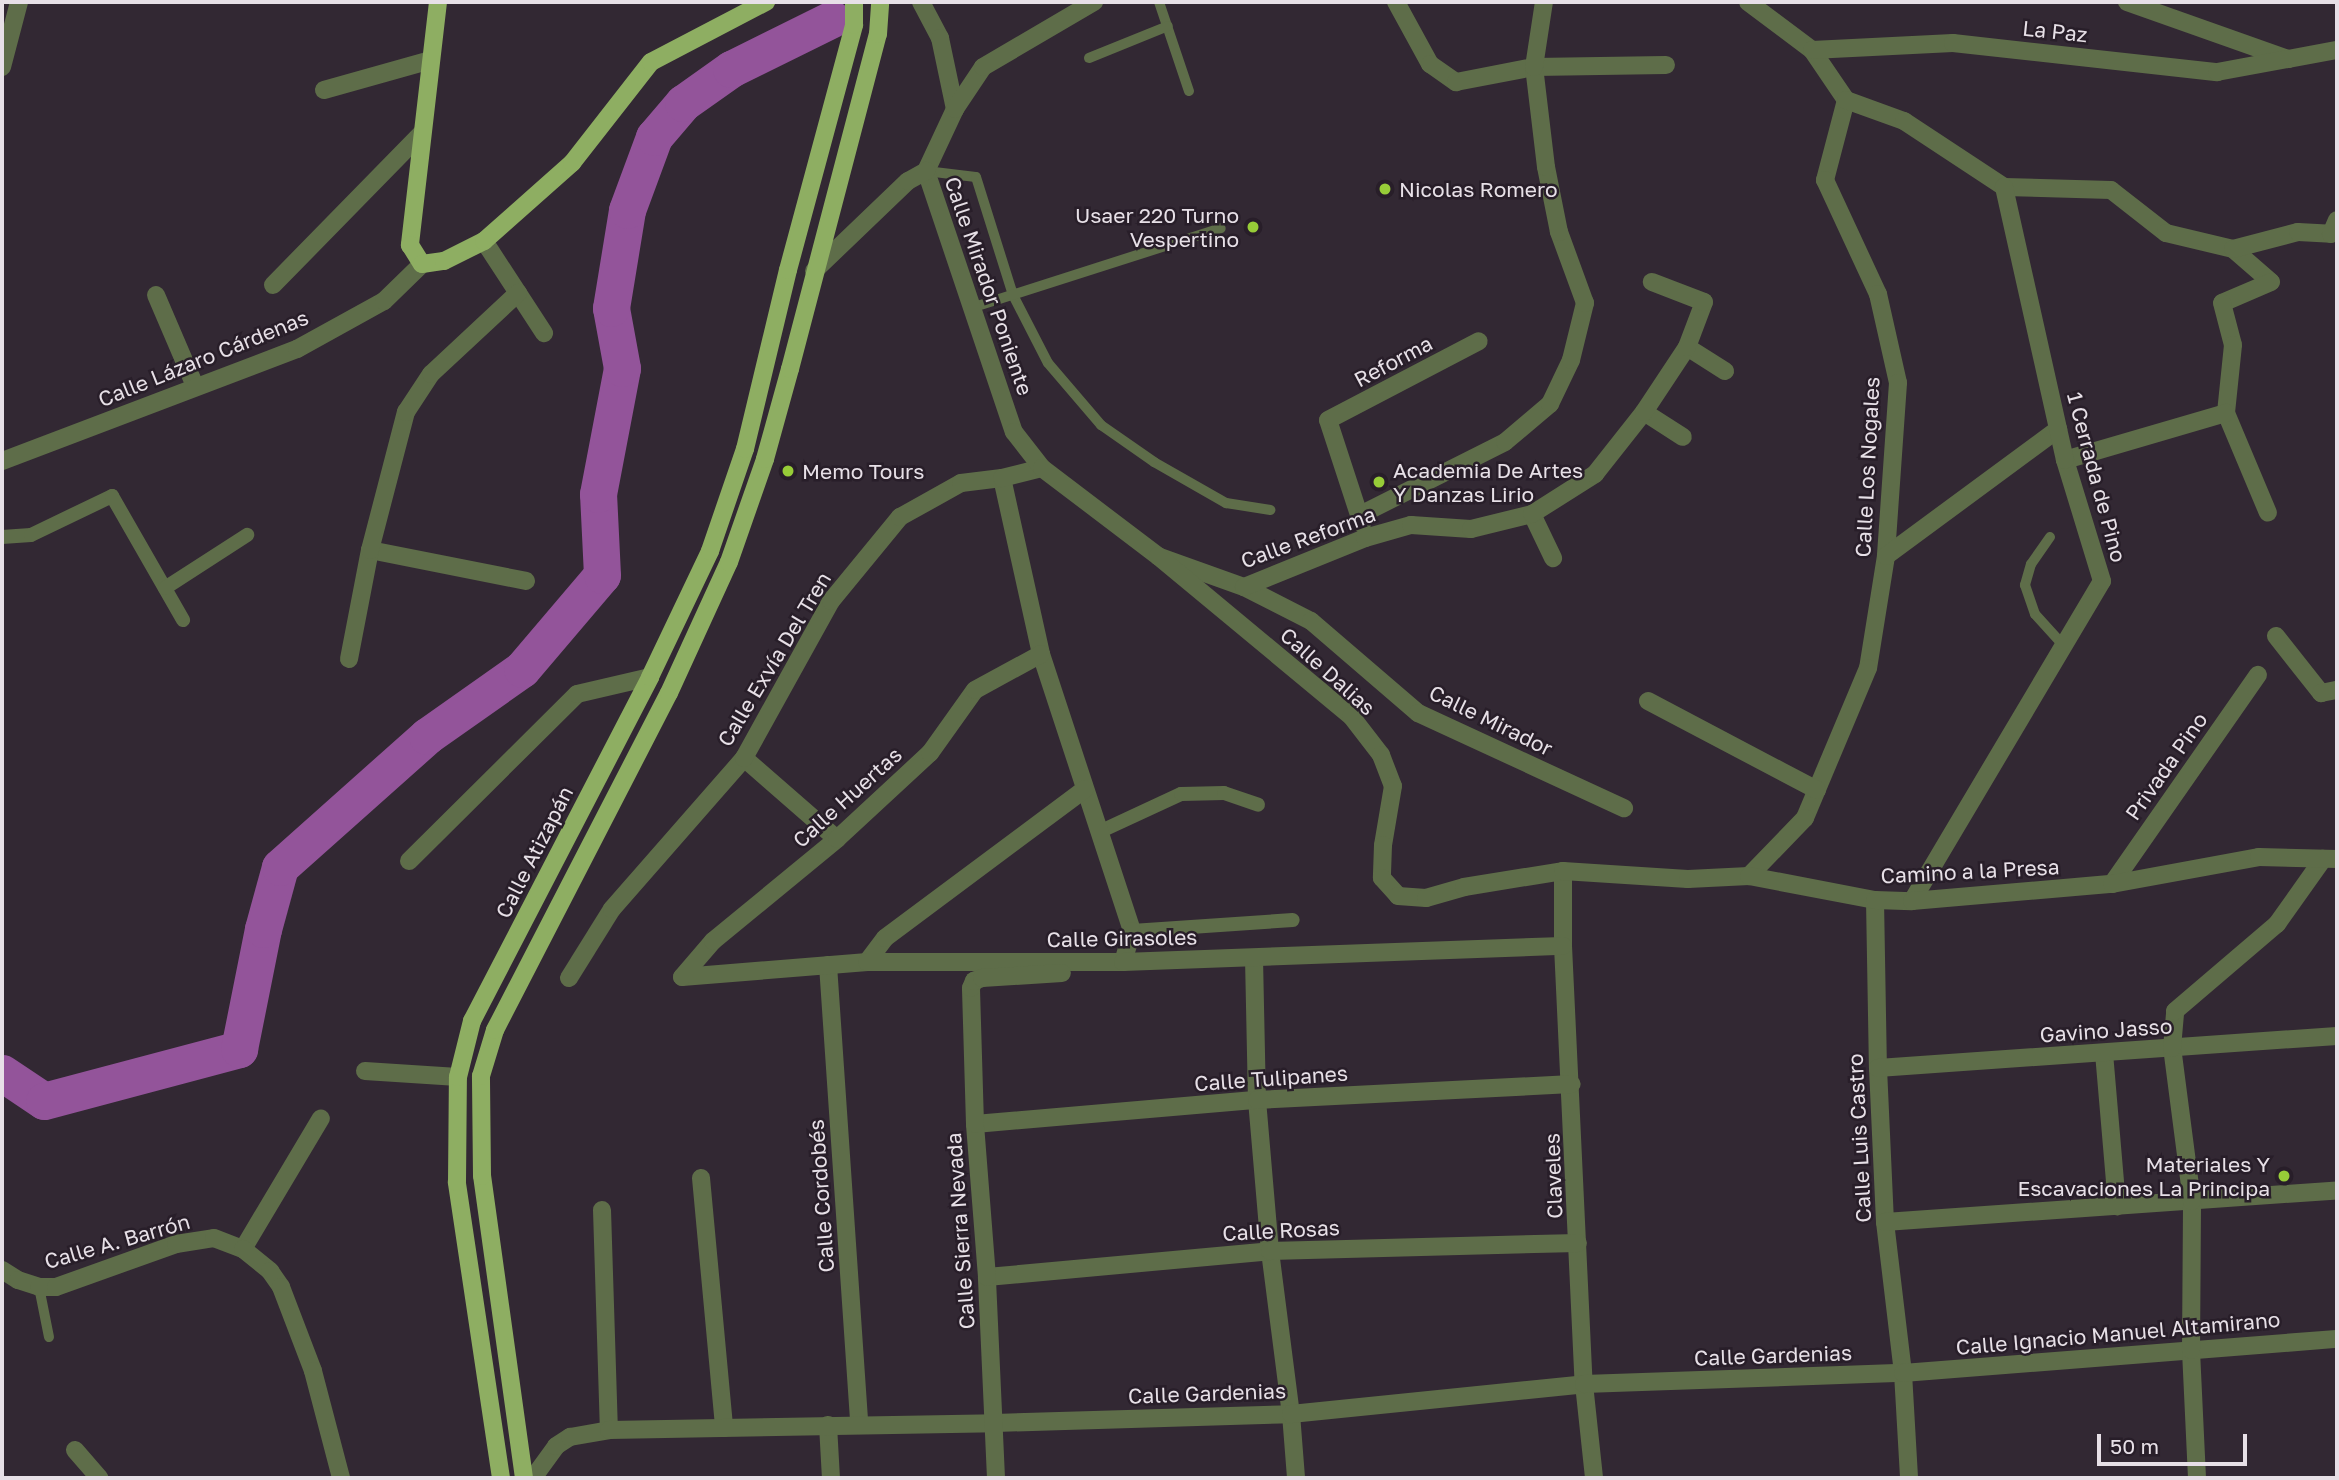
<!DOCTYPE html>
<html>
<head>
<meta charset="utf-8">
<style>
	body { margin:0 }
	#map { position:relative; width:2339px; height:1480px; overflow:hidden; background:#322833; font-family:"Golos Text",sans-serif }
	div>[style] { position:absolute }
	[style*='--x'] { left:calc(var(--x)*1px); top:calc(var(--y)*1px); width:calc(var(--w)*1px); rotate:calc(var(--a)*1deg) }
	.river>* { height:37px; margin:-18.5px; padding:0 18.5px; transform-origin:18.5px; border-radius:18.5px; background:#93549a }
	.service>* { height:10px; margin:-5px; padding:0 5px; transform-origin:5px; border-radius:5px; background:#5e6d49 }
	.pedestrian>* { height:14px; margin:-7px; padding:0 7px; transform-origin:7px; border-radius:7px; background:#5e6d49 }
	.minor>* { height:18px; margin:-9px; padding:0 9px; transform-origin:9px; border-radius:9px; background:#5e6d49 }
	.tertiary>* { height:18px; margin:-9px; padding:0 9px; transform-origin:9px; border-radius:9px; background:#5e6d49 }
	.primary>* { height:18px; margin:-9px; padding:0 9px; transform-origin:9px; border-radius:9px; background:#8eae62 }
	.dots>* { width:19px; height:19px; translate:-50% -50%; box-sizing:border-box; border:4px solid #281e29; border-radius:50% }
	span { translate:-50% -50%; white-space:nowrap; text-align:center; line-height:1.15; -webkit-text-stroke:5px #281e29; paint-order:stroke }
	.street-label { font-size:21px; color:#e7e0e7 }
	.poi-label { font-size:21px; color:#e7e0e7 }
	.left { translate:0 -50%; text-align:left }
	.right { translate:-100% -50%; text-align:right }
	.frame { position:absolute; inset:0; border:4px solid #e7e0e7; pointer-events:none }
	.scale { position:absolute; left:2097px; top:1434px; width:150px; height:32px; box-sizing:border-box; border:4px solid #e7e0e7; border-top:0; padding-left:9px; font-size:21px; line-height:24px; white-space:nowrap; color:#e7e0e7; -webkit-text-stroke:5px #281e29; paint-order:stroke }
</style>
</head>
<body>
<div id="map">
	<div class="river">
		<div style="--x:2;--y:1073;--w:50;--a:33.7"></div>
		<div style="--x:44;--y:1101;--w:202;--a:-14.9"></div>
		<div style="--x:239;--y:1049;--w:122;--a:-78.7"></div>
		<div style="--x:263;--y:929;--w:64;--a:-74.7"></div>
		<div style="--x:280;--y:867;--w:197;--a:-41.7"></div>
		<div style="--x:427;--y:736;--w:116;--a:-35.2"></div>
		<div style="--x:522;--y:669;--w:123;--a:-49.6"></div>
		<div style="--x:602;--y:575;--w:81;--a:-92.8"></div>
		<div style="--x:598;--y:494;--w:128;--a:-79.2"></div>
		<div style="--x:622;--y:368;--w:61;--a:-100.4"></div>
		<div style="--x:611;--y:308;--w:99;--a:-80.7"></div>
		<div style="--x:627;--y:210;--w:78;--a:-69.7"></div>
		<div style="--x:654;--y:137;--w:45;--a:-49.5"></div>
		<div style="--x:683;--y:103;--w:59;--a:-35.3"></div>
		<div style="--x:731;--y:69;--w:113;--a:-26.3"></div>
	</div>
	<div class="service">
		<div style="--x:1159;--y:2;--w:94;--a:71.4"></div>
		<div style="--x:1089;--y:58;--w:85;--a:-22.1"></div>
		<div style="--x:926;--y:171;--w:50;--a:6.8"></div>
		<div style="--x:976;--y:177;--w:124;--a:72.6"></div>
		<div style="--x:1013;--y:295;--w:76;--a:62.8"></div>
		<div style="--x:1048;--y:363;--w:82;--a:49.5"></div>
		<div style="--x:1101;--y:425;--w:65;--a:34.9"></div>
		<div style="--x:1154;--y:462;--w:83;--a:29.7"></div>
		<div style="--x:1226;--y:503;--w:45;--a:9"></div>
		<div style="--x:971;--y:308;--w:262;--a:-17.7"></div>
		<div style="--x:2050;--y:537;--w:33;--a:125"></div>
		<div style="--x:2031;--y:564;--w:22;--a:106"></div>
		<div style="--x:2025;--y:585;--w:31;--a:71"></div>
		<div style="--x:2035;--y:614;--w:42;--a:47.9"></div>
		<div style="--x:39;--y:1287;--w:51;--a:78.7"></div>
	</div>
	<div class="pedestrian">
		<div style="--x:2;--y:537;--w:29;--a:-4"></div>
		<div style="--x:31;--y:535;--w:90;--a:-25.7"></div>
		<div style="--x:112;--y:496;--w:143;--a:60.2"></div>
		<div style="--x:165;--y:588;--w:98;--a:-32.9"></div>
		<div style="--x:1099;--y:832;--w:90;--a:-24.9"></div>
		<div style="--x:1181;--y:794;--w:43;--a:-1.3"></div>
		<div style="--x:1224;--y:793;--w:36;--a:19"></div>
		<div style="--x:1132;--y:931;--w:161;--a:-3.9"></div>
	</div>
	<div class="minor">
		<div style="--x:1396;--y:2;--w:71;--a:61.3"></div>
		<div style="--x:1430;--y:64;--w:32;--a:35"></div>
		<div style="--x:1456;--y:82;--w:79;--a:-10.9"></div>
		<div style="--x:1534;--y:67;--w:132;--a:-0.9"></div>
		<div style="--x:1748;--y:2;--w:80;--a:36.9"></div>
		<div style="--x:1812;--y:50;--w:60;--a:55.8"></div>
		<div style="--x:1846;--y:100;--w:83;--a:104.7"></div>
		<div style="--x:1825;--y:180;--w:126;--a:65.1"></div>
		<div style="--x:1878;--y:294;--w:91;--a:77.3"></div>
		<div style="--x:1898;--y:383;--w:173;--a:94"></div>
		<div style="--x:1886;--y:556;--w:113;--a:99.1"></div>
		<div style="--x:1868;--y:668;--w:163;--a:112.8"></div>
		<div style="--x:1805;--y:818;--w:81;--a:134"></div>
		<div style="--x:2127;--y:2;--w:171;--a:19.5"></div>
		<div style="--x:1812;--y:50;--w:141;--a:-2.8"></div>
		<div style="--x:1953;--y:43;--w:266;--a:6.3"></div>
		<div style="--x:2217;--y:72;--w:122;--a:-10.4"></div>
		<div style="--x:2;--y:67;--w:67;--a:-75.3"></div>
		<div style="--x:324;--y:90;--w:111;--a:-15.7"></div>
		<div style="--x:1846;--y:100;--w:62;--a:19.9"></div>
		<div style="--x:1904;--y:121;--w:120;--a:33.4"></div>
		<div style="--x:2004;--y:187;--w:107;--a:1.6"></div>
		<div style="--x:2111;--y:190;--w:70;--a:38"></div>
		<div style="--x:2166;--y:233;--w:69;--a:13.4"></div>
		<div style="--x:2233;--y:249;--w:50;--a:41"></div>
		<div style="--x:2271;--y:282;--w:53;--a:156.8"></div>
		<div style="--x:2222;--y:303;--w:43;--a:75.3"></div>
		<div style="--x:2233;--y:345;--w:68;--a:95.9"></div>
		<div style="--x:2226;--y:413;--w:108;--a:67.2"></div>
		<div style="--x:484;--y:241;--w:110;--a:56.9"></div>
		<div style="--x:2233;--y:249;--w:67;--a:-14.7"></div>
		<div style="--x:2298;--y:232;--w:33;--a:3"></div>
		<div style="--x:2331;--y:234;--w:15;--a:-67"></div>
		<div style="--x:273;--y:285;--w:213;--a:-45.6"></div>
		<div style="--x:156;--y:295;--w:99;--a:66.8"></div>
		<div style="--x:1687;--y:347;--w:45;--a:32.3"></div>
		<div style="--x:1644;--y:412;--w:46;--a:32.7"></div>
		<div style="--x:2065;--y:460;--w:168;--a:-16.3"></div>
		<div style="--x:2;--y:461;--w:316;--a:-20.8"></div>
		<div style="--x:297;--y:349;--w:99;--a:-28.9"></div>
		<div style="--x:384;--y:301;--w:53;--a:-44.2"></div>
		<div style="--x:1002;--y:478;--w:180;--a:77.5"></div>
		<div style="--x:1041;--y:654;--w:292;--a:71.8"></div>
		<div style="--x:1132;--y:931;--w:32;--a:106"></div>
		<div style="--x:1532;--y:514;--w:49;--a:64.5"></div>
		<div style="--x:1360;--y:515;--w:162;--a:-26.7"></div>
		<div style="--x:1505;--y:442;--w:59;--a:-40.2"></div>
		<div style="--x:1550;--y:404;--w:49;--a:-64.5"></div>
		<div style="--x:1571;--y:360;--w:59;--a:-76.2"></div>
		<div style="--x:1585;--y:303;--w:76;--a:-110.1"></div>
		<div style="--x:1559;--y:232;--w:66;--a:-101.3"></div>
		<div style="--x:1546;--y:167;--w:101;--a:-96.8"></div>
		<div style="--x:1534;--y:67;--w:66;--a:-81.3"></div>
		<div style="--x:1362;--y:524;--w:109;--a:-108.1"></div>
		<div style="--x:1328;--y:420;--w:170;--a:-27.6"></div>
		<div style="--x:370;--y:550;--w:159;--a:11.2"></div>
		<div style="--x:1886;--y:556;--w:214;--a:-36.4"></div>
		<div style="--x:1160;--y:557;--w:89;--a:19.7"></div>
		<div style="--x:1244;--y:587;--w:75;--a:26.9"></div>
		<div style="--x:1311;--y:621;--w:141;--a:40.7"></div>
		<div style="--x:1418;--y:713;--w:227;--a:24.8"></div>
		<div style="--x:1244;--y:587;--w:131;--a:-22"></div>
		<div style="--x:1365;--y:538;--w:48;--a:-15.8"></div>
		<div style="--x:1411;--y:525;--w:60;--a:3.8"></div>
		<div style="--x:1471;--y:529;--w:63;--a:-13.8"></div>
		<div style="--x:1532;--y:514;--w:75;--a:-32.4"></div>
		<div style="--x:1595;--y:474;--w:79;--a:-51.7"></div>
		<div style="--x:1644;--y:412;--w:78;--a:-56.5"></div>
		<div style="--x:1687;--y:347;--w:48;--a:-69.3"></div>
		<div style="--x:1704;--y:302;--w:56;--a:-159"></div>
		<div style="--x:2276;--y:636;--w:73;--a:51.7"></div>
		<div style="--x:2321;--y:693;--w:16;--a:-11"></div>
		<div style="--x:349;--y:659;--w:111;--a:-79.1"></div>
		<div style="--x:370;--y:550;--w:143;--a:-75.4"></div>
		<div style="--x:406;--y:412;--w:45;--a:-56.7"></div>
		<div style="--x:431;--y:374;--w:119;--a:-43"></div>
		<div style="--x:1648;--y:701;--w:191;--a:27.8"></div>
		<div style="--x:744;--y:758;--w:123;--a:41.1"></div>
		<div style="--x:409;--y:861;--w:237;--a:-44.8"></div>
		<div style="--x:577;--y:694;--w:75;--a:-13.1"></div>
		<div style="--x:1563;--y:871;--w:75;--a:90"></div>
		<div style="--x:1563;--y:946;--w:439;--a:87.3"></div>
		<div style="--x:1584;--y:1384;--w:95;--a:83.9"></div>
		<div style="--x:2112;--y:884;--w:255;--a:-55.1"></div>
		<div style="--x:1875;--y:900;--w:168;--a:89"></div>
		<div style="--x:1878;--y:1068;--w:154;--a:87.4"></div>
		<div style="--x:1885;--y:1222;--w:152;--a:83.2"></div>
		<div style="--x:1903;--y:1373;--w:105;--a:86.7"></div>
		<div style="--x:1912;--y:901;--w:372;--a:-59.3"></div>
		<div style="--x:2102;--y:581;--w:127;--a:-107"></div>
		<div style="--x:2065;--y:460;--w:280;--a:-102.6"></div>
		<div style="--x:1254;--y:958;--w:142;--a:88.8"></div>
		<div style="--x:1257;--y:1100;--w:152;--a:85.1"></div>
		<div style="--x:1270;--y:1251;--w:164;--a:82.7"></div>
		<div style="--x:1291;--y:1414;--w:64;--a:85.5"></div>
		<div style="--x:867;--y:962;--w:30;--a:-53"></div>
		<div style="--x:885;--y:938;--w:249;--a:-36.7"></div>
		<div style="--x:828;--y:965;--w:460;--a:86.1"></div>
		<div style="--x:682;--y:977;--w:186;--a:-4.6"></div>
		<div style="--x:867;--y:962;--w:256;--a:0"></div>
		<div style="--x:1123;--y:962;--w:440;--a:-2.1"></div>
		<div style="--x:682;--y:977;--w:48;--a:-49.3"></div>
		<div style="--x:713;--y:941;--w:161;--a:-39.4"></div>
		<div style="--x:837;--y:839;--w:127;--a:-42.8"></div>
		<div style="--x:930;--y:753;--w:77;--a:-54.5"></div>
		<div style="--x:975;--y:690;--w:75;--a:-28.6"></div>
		<div style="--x:569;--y:978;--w:81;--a:-58.1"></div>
		<div style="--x:612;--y:909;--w:201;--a:-48.8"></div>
		<div style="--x:744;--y:758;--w:179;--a:-61"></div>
		<div style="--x:831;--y:601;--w:109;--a:-50.6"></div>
		<div style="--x:900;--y:517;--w:70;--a:-29.1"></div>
		<div style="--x:961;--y:483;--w:41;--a:-7"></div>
		<div style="--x:1002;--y:478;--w:41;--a:-14"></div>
		<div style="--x:2104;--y:1053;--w:154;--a:85.1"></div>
		<div style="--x:1878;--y:1068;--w:460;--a:-4"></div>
		<div style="--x:365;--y:1071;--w:93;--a:3.7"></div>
		<div style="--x:975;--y:1124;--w:283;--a:-4.9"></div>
		<div style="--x:1257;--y:1100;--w:315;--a:-2.9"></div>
		<div style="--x:701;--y:1178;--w:251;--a:84.7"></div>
		<div style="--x:602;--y:1210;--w:220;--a:88.2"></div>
		<div style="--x:1885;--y:1222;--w:453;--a:-4"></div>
		<div style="--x:243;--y:1249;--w:152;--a:-59.2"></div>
		<div style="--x:987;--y:1277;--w:284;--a:-5.2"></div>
		<div style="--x:1270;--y:1251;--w:308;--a:-1.5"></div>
		<div style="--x:828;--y:1425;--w:53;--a:86.8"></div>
		<div style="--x:75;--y:1450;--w:37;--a:49"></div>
		<div style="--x:533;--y:1478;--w:39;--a:-54"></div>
		<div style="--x:556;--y:1446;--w:17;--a:-33"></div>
		<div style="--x:570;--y:1437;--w:40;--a:-10"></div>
		<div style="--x:609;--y:1430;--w:386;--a:-1"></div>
		<div style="--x:995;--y:1423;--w:296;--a:-1.7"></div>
		<div style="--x:1291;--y:1414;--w:295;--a:-5.8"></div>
		<div style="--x:1584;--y:1384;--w:319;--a:-2"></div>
		<div style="--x:1903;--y:1373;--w:435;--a:-4.5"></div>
		<div style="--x:996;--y:1478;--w:201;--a:-92.6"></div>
		<div style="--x:987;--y:1277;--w:153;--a:-94.5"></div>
		<div style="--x:975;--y:1124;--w:136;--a:-91.7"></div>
		<div style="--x:971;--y:988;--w:8;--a:-67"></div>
		<div style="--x:974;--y:981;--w:9;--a:-21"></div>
		<div style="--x:982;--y:978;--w:80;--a:-3.6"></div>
		<div style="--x:2197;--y:1478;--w:128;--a:-92.7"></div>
		<div style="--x:2191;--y:1350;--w:149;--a:-89.6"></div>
		<div style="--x:2192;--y:1201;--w:154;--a:-97.4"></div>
		<div style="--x:2172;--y:1048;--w:37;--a:-85"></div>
		<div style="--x:2175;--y:1011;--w:134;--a:-40.5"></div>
		<div style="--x:2277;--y:924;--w:80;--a:-54.7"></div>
	</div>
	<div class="tertiary">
		<div style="--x:921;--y:2;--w:41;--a:62.2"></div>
		<div style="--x:940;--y:38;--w:73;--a:78.1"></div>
		<div style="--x:926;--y:171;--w:275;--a:71.4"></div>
		<div style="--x:1014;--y:432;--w:46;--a:52.1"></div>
		<div style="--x:1042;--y:468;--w:146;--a:37.2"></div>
		<div style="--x:1158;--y:556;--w:251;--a:39.7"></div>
		<div style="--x:1351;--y:716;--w:49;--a:52.4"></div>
		<div style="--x:1381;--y:755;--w:33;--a:69"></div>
		<div style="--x:1393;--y:786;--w:60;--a:99.6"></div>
		<div style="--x:1383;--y:845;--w:33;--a:92"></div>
		<div style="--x:1382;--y:878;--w:24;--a:48"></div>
		<div style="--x:1398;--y:896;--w:28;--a:4"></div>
		<div style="--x:1426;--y:898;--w:40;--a:-16"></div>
		<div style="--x:1464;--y:887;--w:100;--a:-9.2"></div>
		<div style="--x:1563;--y:871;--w:125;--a:3.7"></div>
		<div style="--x:1688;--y:879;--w:61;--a:-2.8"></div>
		<div style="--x:1749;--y:876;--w:128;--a:10.8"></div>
		<div style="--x:1875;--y:900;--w:37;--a:2"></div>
		<div style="--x:1912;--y:901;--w:201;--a:-4.9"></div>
		<div style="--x:2112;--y:884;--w:149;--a:-10.4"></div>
		<div style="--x:2259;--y:857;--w:78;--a:1.5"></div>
		<div style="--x:926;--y:171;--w:68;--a:-64.9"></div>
		<div style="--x:955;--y:109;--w:50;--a:-56.3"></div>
		<div style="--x:983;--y:67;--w:129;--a:-30.4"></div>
		<div style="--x:814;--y:271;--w:130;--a:-43.8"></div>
		<div style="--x:908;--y:181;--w:21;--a:-29"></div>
		<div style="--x:2;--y:1270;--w:19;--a:32"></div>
		<div style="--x:18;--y:1280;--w:22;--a:18"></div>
		<div style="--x:39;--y:1287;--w:17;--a:0"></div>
		<div style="--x:56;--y:1287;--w:127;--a:-19.7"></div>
		<div style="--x:176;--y:1244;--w:38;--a:-9"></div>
		<div style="--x:214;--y:1238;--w:31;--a:21"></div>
		<div style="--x:243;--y:1249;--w:35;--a:39"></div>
		<div style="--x:270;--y:1271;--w:19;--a:55"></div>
		<div style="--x:281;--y:1287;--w:90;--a:69.1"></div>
		<div style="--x:313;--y:1371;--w:111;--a:75.3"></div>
	</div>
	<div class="primary">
		<div style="--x:438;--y:2;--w:245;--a:96.6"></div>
		<div style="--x:410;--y:245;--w:22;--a:58"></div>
		<div style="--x:422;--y:264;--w:22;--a:-8"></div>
		<div style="--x:444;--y:261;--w:45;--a:-26.6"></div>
		<div style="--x:484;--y:241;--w:118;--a:-41.6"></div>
		<div style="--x:572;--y:163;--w:128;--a:-52"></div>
		<div style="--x:651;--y:62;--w:130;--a:-27.6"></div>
		<div style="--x:501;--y:1478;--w:299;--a:-98.5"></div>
		<div style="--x:457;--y:1182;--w:105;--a:-89.5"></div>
		<div style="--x:458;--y:1077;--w:58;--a:-76"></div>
		<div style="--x:472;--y:1021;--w:387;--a:-62.6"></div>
		<div style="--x:650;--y:677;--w:140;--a:-64.5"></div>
		<div style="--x:710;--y:551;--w:108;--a:-71.1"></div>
		<div style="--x:745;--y:449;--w:184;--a:-76.5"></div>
		<div style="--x:788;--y:270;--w:254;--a:-74.9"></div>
		<div style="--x:854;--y:25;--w:23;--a:-90"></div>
		<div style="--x:524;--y:1478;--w:305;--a:-97.9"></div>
		<div style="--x:482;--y:1176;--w:100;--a:-90.6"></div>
		<div style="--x:481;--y:1076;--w:48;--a:-73.1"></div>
		<div style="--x:495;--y:1030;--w:379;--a:-62.7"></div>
		<div style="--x:669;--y:693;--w:144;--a:-65.4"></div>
		<div style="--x:729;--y:562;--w:109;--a:-70.7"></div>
		<div style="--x:765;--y:459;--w:93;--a:-74.5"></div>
		<div style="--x:790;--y:369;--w:346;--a:-75.3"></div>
		<div style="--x:878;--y:34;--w:32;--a:-86"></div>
	</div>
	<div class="dots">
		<div style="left:1385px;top:189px;background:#97cc38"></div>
		<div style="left:1253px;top:227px;background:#97cc38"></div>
		<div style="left:788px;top:471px;background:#97cc38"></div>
		<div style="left:1379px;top:482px;background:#97cc38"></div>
		<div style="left:2284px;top:1176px;background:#97cc38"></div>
	</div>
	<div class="street-label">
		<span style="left:2055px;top:31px;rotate:6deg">La Paz</span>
		<span style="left:989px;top:286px;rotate:71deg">Calle Mirador Poniente</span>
		<span style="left:203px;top:358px;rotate:-22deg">Calle Lázaro Cárdenas</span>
		<span style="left:1393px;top:361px;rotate:-28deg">Reforma</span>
		<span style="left:1867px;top:467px;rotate:-87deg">Calle Los Nogales</span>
		<span style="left:2097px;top:477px;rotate:75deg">1 Cerrada de Pino</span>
		<span style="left:1308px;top:537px;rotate:-20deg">Calle Reforma</span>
		<span style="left:774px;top:659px;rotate:-59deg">Calle Exvía Del Tren</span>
		<span style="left:1328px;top:671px;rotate:42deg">Calle Dalias</span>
		<span style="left:1491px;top:720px;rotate:26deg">Calle Mirador</span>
		<span style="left:2166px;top:766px;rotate:-55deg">Privada Pino</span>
		<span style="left:847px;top:797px;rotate:-42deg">Calle Huertas</span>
		<span style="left:534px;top:852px;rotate:-63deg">Calle Atizapán</span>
		<span style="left:1970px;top:871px;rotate:-3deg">Camino a la Presa</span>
		<span style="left:1122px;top:938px;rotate:-1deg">Calle Girasoles</span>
		<span style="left:2106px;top:1030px;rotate:-4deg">Gavino Jasso</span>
		<span style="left:1271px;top:1078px;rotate:-4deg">Calle Tulipanes</span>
		<span style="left:1859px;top:1138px;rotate:-93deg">Calle Luis Castro</span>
		<span style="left:1553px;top:1176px;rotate:-92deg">Claveles</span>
		<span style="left:821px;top:1196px;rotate:-94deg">Calle Cordobés</span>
		<span style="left:1281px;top:1230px;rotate:-3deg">Calle Rosas</span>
		<span style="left:960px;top:1231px;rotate:-94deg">Calle Sierra Nevada</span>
		<span style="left:117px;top:1241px;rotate:-16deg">Calle A. Barrón</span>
		<span style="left:2118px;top:1333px;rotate:-5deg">Calle Ignacio Manuel Altamirano</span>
		<span style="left:1773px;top:1355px;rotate:-2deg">Calle Gardenias</span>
		<span style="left:1207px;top:1393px;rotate:-2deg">Calle Gardenias</span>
	</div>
	<div class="poi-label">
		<span class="left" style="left:1399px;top:189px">Nicolas Romero</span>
		<span class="right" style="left:1239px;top:227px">Usaer 220 Turno<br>Vespertino</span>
		<span class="left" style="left:1393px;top:482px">Academia De Artes<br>Y Danzas Lirio</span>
		<span class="left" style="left:802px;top:471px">Memo Tours</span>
		<span class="right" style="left:2270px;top:1176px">Materiales Y<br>Escavaciones La Principa</span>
	</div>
	<div class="frame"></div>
	<div class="scale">50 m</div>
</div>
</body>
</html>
